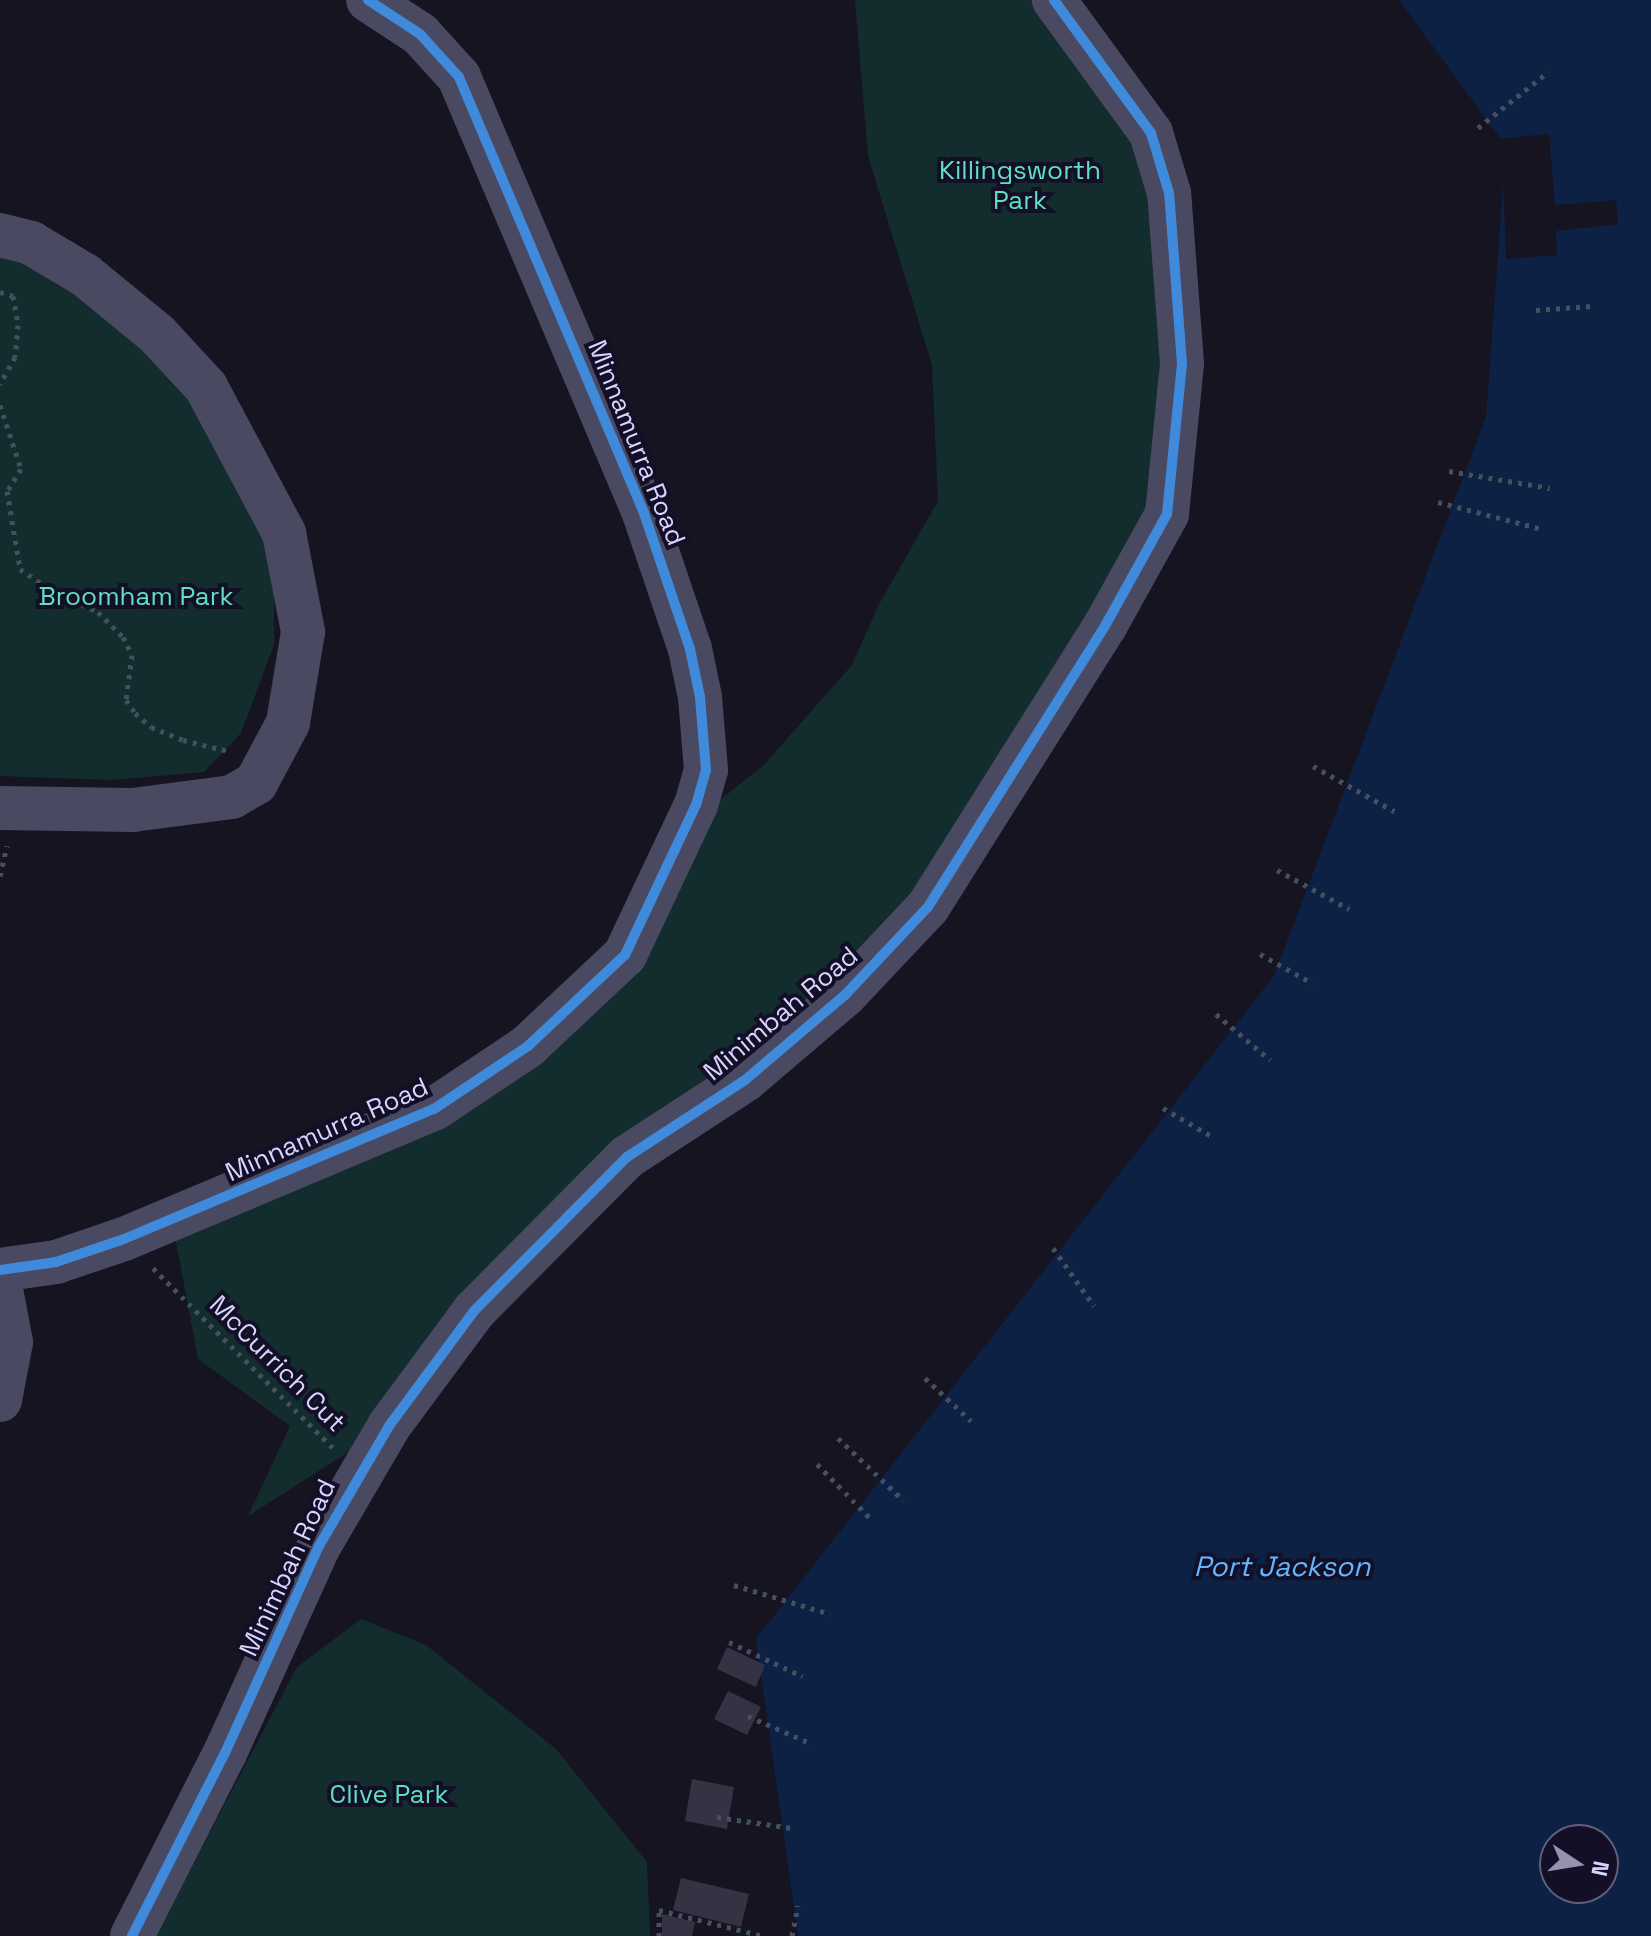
<!DOCTYPE html>
<html>
<head>
<meta charset="utf-8">
<style>
	body { margin:0 }
	#map { position:relative; width:1651px; height:1936px; overflow:hidden; background:#161421; font-family:"Space Grotesk",sans-serif }
	div>[style] { position:absolute }
	[style*='--x'] { left:calc(var(--x)*1px); top:calc(var(--y)*1px); width:calc(var(--w)*1px); rotate:calc(var(--a)*1deg) }
	.green>* { inset:0; background:#132c2d }
	.water>* { inset:0; background:#0d2144 }
	.pier>* { inset:0; background:#161421 }
	.building>* { inset:0; background:#343243 }
	.path>* { height:5px; margin-top:-2.5px; transform-origin:0; background:repeating-linear-gradient(90deg,#44505f 0 4px,transparent 0 10px) }
	.minor>* { height:44px; margin:-22px; padding:0 22px; transform-origin:22px; border-radius:22px; background:#4a4962 }
	.cycleway>* { height:10px; margin:-5px; padding:0 5px; transform-origin:5px; border-radius:5px; background:#408adc }
	span { translate:-50% -50%; white-space:nowrap; text-align:center; line-height:1.15; -webkit-text-stroke:8px #130f26; paint-order:stroke }
	.park-label { font-size:26px; color:#5fe0c0 }
	.street-label { font-size:26px; color:#d9d4ff }
	.water-label { font-size:28px; color:#62b6ff; font-style:italic }
	.north { position:absolute; left:1539px; top:1824px; width:80px; height:80px; box-sizing:border-box; background:#130f26; border:2px solid #625e7d; border-radius:50%; rotate:102deg; font-size:22px; font-weight:700; line-height:32px; text-align:center; color:#d9d4ff }
	.north::after { content:''; display:block; margin:auto; width:28px; height:36px; background:#9591b1; clip-path:polygon(50% 0,100% 100%,50% 72%,0 100%) }
</style>
</head>
<body>
<div id="map">
	<div class="green">
		<div style="clip-path:polygon(855px 0,1054px 0,1151px 133px,1167px 514px,845px 995px,644px 1123px,389px 1426px,248px 1516px,290px 1426px,198px 1359px,172px 1221px,477px 1079px,588px 994px,691px 823px,764px 765px,852px 665px,878px 606px,938px 501px,932px 365px,868px 156px)"></div>
		<div style="clip-path:polygon(0 251px,142px 320px,274px 544px,274px 645px,241px 733px,204px 772px,113px 780px,0 776px)"></div>
		<div style="clip-path:polygon(361px 1619px,426px 1645px,556px 1749px,647px 1862px,650px 1936px,155px 1936px,297px 1667px)"></div>
	</div>
	<div class="water">
		<div style="clip-path:polygon(evenodd,1399px 0,1651px 0,1651px 1936px,798px 1936px,756px 1639px,1274px 976px,1486px 417px,1506px 146px,1399px 0,1555px 1840px,1603px 1840px,1603px 1888px,1555px 1888px,1555px 1840px)"></div>
	</div>
	<div class="pier">
		<div style="clip-path:polygon(1549px 134px,1555px 205px,1616px 200px,1618px 224px,1556px 231px,1557px 255px,1506px 259px,1502px 147px,1495px 139px)"></div>
	</div>
	<div class="building">
		<div style="clip-path:polygon(727px 1647px,765px 1665px,756px 1687px,717px 1669px)"></div>
		<div style="clip-path:polygon(728px 1691px,761px 1707px,747px 1735px,714px 1719px)"></div>
		<div style="clip-path:polygon(692px 1779px,734px 1787px,727px 1829px,685px 1821px)"></div>
		<div style="clip-path:polygon(681px 1878px,749px 1894px,741px 1927px,673px 1910px)"></div>
		<div style="clip-path:polygon(662px 1914px,695px 1922px,692px 1936px,662px 1936px)"></div>
	</div>
	<div class="path">
		<div style="--x:1478;--y:128;--w:90;--a:-38.7"></div>
		<div style="--x:0;--y:292;--w:14;--a:17"></div>
		<div style="--x:13;--y:296;--w:29;--a:80"></div>
		<div style="--x:18;--y:325;--w:32;--a:95"></div>
		<div style="--x:15;--y:357;--w:31;--a:119"></div>
		<div style="--x:1536;--y:310;--w:56;--a:-4.1"></div>
		<div style="--x:0;--y:405;--w:67;--a:71.8"></div>
		<div style="--x:21;--y:469;--w:26;--a:122"></div>
		<div style="--x:7;--y:491;--w:79;--a:80.5"></div>
		<div style="--x:20;--y:569;--w:41;--a:34.1"></div>
		<div style="--x:54;--y:592;--w:48;--a:24.4"></div>
		<div style="--x:98;--y:612;--w:35;--a:45"></div>
		<div style="--x:123;--y:637;--w:20;--a:63"></div>
		<div style="--x:132;--y:655;--w:45;--a:97.6"></div>
		<div style="--x:126;--y:700;--w:16;--a:55"></div>
		<div style="--x:135;--y:713;--w:21;--a:41"></div>
		<div style="--x:151;--y:727;--w:35;--a:22"></div>
		<div style="--x:183;--y:740;--w:46;--a:13.7"></div>
		<div style="--x:1449;--y:471;--w:102;--a:9.6"></div>
		<div style="--x:1438;--y:502;--w:107;--a:14.6"></div>
		<div style="--x:1313;--y:766;--w:93;--a:29.1"></div>
		<div style="--x:1277;--y:870;--w:82;--a:28.4"></div>
		<div style="--x:0;--y:876;--w:31;--a:-77"></div>
		<div style="--x:1260;--y:954;--w:60;--a:29.1"></div>
		<div style="--x:1216;--y:1014;--w:71;--a:40.4"></div>
		<div style="--x:1163;--y:1108;--w:58;--a:30.1"></div>
		<div style="--x:1053;--y:1248;--w:71;--a:54.7"></div>
		<div style="--x:153;--y:1268;--w:255;--a:45"></div>
		<div style="--x:925;--y:1378;--w:63;--a:43.1"></div>
		<div style="--x:838;--y:1438;--w:90;--a:43.6"></div>
		<div style="--x:817;--y:1464;--w:78;--a:45.5"></div>
		<div style="--x:734;--y:1585;--w:100;--a:16.8"></div>
		<div style="--x:729;--y:1642;--w:81;--a:25"></div>
		<div style="--x:748;--y:1716;--w:70;--a:23.6"></div>
		<div style="--x:717;--y:1817;--w:76;--a:8.3"></div>
		<div style="--x:659;--y:1936;--w:26;--a:-90"></div>
		<div style="--x:659;--y:1910;--w:107;--a:14"></div>
		<div style="--x:792;--y:1936;--w:31;--a:-79"></div>
	</div>
	<div class="minor">
		<div style="--x:0;--y:235;--w:32;--a:14"></div>
		<div style="--x:31;--y:243;--w:63;--a:30.7"></div>
		<div style="--x:85;--y:275;--w:93;--a:39.3"></div>
		<div style="--x:157;--y:334;--w:72;--a:47.2"></div>
		<div style="--x:206;--y:387;--w:166;--a:61.9"></div>
		<div style="--x:284;--y:533;--w:101;--a:79.1"></div>
		<div style="--x:303;--y:632;--w:92;--a:99.4"></div>
		<div style="--x:288;--y:723;--w:68;--a:118.1"></div>
		<div style="--x:256;--y:783;--w:28;--a:150"></div>
		<div style="--x:232;--y:797;--w:100;--a:172.5"></div>
		<div style="--x:133;--y:810;--w:133;--a:-179.1"></div>
		<div style="--x:0;--y:1270;--w:57;--a:-8.1"></div>
		<div style="--x:56;--y:1262;--w:72;--a:-18.7"></div>
		<div style="--x:124;--y:1239;--w:336;--a:-22.8"></div>
		<div style="--x:434;--y:1109;--w:113;--a:-33.8"></div>
		<div style="--x:528;--y:1046;--w:133;--a:-43.2"></div>
		<div style="--x:625;--y:955;--w:166;--a:-64.7"></div>
		<div style="--x:696;--y:805;--w:36;--a:-74"></div>
		<div style="--x:706;--y:770;--w:73;--a:-94.7"></div>
		<div style="--x:700;--y:697;--w:49;--a:-101.8"></div>
		<div style="--x:690;--y:649;--w:144;--a:-108.7"></div>
		<div style="--x:644;--y:513;--w:474;--a:-113"></div>
		<div style="--x:459;--y:77;--w:58;--a:-132.2"></div>
		<div style="--x:420;--y:34;--w:62;--a:-146.8"></div>
		<div style="--x:0;--y:1284;--w:59;--a:79.3"></div>
		<div style="--x:11;--y:1342;--w:59;--a:100.7"></div>
		<div style="--x:132;--y:1936;--w:205;--a:-63.1"></div>
		<div style="--x:225;--y:1753;--w:227;--a:-65.6"></div>
		<div style="--x:319;--y:1546;--w:139;--a:-59.7"></div>
		<div style="--x:389;--y:1426;--w:143;--a:-53.5"></div>
		<div style="--x:474;--y:1311;--w:217;--a:-45.2"></div>
		<div style="--x:627;--y:1157;--w:141;--a:-33.1"></div>
		<div style="--x:745;--y:1080;--w:131;--a:-40.4"></div>
		<div style="--x:845;--y:995;--w:121;--a:-46.7"></div>
		<div style="--x:928;--y:907;--w:332;--a:-57.8"></div>
		<div style="--x:1105;--y:626;--w:128;--a:-61"></div>
		<div style="--x:1167;--y:514;--w:151;--a:-84.3"></div>
		<div style="--x:1182;--y:364;--w:171;--a:-94.3"></div>
		<div style="--x:1169;--y:193;--w:63;--a:-106.7"></div>
		<div style="--x:1151;--y:133;--w:165;--a:-126.1"></div>
	</div>
	<div class="cycleway">
		<div style="--x:0;--y:1270;--w:57;--a:-8.1"></div>
		<div style="--x:56;--y:1262;--w:72;--a:-18.7"></div>
		<div style="--x:124;--y:1239;--w:336;--a:-22.8"></div>
		<div style="--x:434;--y:1109;--w:113;--a:-33.8"></div>
		<div style="--x:528;--y:1046;--w:133;--a:-43.2"></div>
		<div style="--x:625;--y:955;--w:166;--a:-64.7"></div>
		<div style="--x:696;--y:805;--w:36;--a:-74"></div>
		<div style="--x:706;--y:770;--w:73;--a:-94.7"></div>
		<div style="--x:700;--y:697;--w:49;--a:-101.8"></div>
		<div style="--x:690;--y:649;--w:144;--a:-108.7"></div>
		<div style="--x:644;--y:513;--w:474;--a:-113"></div>
		<div style="--x:459;--y:77;--w:58;--a:-132.2"></div>
		<div style="--x:420;--y:34;--w:62;--a:-146.8"></div>
		<div style="--x:132;--y:1936;--w:205;--a:-63.1"></div>
		<div style="--x:225;--y:1753;--w:227;--a:-65.6"></div>
		<div style="--x:319;--y:1546;--w:139;--a:-59.7"></div>
		<div style="--x:389;--y:1426;--w:143;--a:-53.5"></div>
		<div style="--x:474;--y:1311;--w:217;--a:-45.2"></div>
		<div style="--x:627;--y:1157;--w:141;--a:-33.1"></div>
		<div style="--x:745;--y:1080;--w:131;--a:-40.4"></div>
		<div style="--x:845;--y:995;--w:121;--a:-46.7"></div>
		<div style="--x:928;--y:907;--w:332;--a:-57.8"></div>
		<div style="--x:1105;--y:626;--w:128;--a:-61"></div>
		<div style="--x:1167;--y:514;--w:151;--a:-84.3"></div>
		<div style="--x:1182;--y:364;--w:171;--a:-94.3"></div>
		<div style="--x:1169;--y:193;--w:63;--a:-106.7"></div>
		<div style="--x:1151;--y:133;--w:165;--a:-126.1"></div>
	</div>
	<div class="park-label">
		<span style="left:1020px;top:186px">Killingsworth<br>Park</span>
		<span style="left:136px;top:597px">Broomham Park</span>
		<span style="left:389px;top:1795px">Clive Park</span>
	</div>
	<div class="street-label">
		<span style="left:636px;top:443px;rotate:68deg">Minnamurra Road</span>
		<span style="left:781px;top:1014px;rotate:-40deg">Minimbah Road</span>
		<span style="left:327px;top:1130px;rotate:-24deg">Minnamurra Road</span>
		<span style="left:277px;top:1364px;rotate:45deg">McCurrich Cut</span>
		<span style="left:288px;top:1568px;rotate:-65deg">Minimbah Road</span>
	</div>
	<div class="water-label">
		<span style="left:1282px;top:1566px">Port Jackson</span>
	</div>
	<div class="north">N</div>
</div>
</body>
</html>
